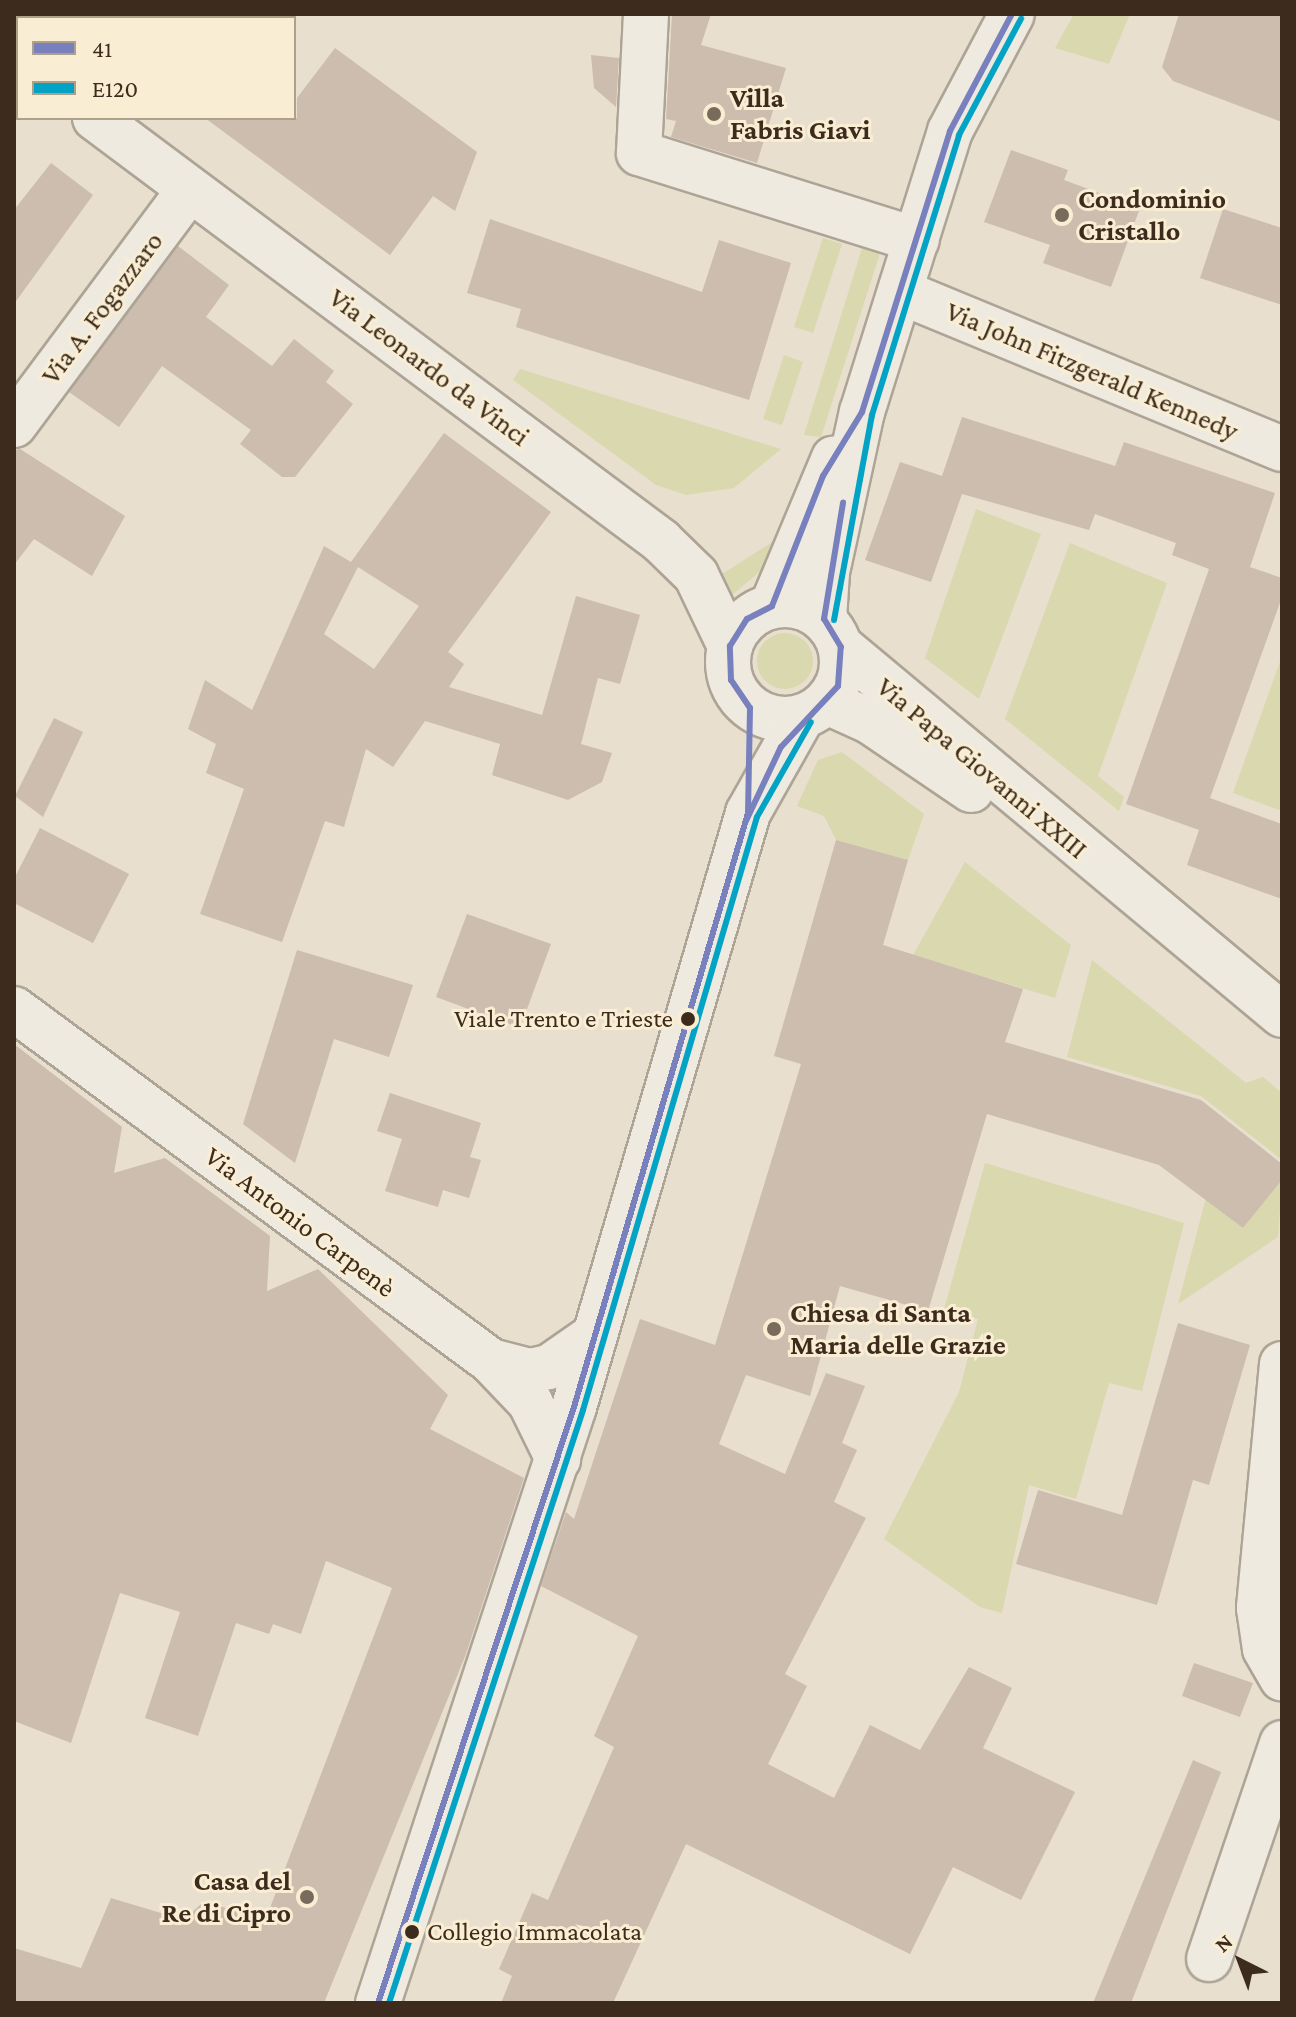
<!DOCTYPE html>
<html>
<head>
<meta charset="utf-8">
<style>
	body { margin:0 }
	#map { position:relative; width:1296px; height:2017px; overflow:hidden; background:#e8dfce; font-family:"Crimson Pro",serif }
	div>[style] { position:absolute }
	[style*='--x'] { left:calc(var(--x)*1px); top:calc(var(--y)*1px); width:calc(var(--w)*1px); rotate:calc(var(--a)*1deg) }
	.green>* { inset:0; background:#d9d8af }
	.round { border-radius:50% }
	.building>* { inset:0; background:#ccbdae }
	.roads { filter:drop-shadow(2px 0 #ada496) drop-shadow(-2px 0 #ada496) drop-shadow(0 2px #ada496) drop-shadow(0 -2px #ada496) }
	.minor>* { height:44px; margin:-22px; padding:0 22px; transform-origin:22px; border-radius:22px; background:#efeae0 }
	.minor>.ring { margin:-22px; padding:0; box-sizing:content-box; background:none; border:44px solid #efeae0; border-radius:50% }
	.bus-1>* { height:6px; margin:-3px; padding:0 3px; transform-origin:3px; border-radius:3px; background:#7880be }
	.bus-2>* { height:6px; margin:-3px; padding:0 3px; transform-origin:3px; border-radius:3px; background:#03a3c5 }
	.dots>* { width:22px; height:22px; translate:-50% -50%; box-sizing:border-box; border:4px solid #f9edd3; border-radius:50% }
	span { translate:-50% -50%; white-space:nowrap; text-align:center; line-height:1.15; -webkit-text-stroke:6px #f9edd3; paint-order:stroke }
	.bus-label { font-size:26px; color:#3d2c1d }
	.right { translate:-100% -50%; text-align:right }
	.left { translate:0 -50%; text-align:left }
	.poi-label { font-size:28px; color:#3d2c1d; font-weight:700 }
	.street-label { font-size:28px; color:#3d2c1d }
	.frame { position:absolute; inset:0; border:16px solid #3d2c1d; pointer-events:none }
	.legend { position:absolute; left:16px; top:16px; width:280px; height:104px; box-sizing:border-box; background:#f9edd3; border:2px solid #aea08a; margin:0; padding:10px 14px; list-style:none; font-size:24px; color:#3d2c1d }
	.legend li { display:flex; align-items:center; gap:16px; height:40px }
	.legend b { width:40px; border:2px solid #aea08a }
	.north { position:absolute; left:1200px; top:1921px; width:80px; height:80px; -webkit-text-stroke:6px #f9edd3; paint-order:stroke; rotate:318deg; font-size:22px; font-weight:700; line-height:32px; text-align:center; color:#3d2c1d }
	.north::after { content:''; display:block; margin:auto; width:28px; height:36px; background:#3d2c1d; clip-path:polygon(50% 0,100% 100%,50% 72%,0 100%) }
</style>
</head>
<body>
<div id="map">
	<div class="green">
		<div style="clip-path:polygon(1074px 14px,1130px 14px,1109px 64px,1055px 48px)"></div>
		<div style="clip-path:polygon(823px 238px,842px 244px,813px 333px,794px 327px)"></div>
		<div style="clip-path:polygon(863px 245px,881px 250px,821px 437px,804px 435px)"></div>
		<div style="clip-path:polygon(784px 355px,803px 362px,782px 425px,763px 419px)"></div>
		<div style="clip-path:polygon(520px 369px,781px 449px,734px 488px,686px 495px,656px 485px,513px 380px)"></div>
		<div style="clip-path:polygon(976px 509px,1041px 534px,979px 699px,925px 658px)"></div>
		<div style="clip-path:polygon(780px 537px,771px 562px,725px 601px,716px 578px)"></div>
		<div style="clip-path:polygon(1070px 543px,1167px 583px,1098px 776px,1124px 797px,1119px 811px,1005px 719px)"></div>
		<div class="round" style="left:757px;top:633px;width:56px;height:56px"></div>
		<div style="clip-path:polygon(1282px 656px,1282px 811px,1233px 793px)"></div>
		<div style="clip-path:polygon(842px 752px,924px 814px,908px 860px,836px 840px,824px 816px,797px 806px,818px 760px)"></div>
		<div style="clip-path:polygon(965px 862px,1071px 945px,1055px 998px,913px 955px)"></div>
		<div style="clip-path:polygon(1092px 960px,1246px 1083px,1263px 1077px,1282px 1093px,1282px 1160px,1201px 1096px,1067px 1057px)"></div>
		<div style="clip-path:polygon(985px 1163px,1184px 1223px,1142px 1391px,1109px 1383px,1076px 1499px,1029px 1485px,1002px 1613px,980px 1607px,884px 1539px,959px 1392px,978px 1319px,944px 1309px)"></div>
		<div style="clip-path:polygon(1282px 1180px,1278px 1237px,1178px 1304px,1206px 1198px,1243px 1228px)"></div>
	</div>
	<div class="building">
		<div style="clip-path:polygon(672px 14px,711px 14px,701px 45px,786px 68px,757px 163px,671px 137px,676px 121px,666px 119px)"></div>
		<div style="clip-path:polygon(1179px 14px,1282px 14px,1282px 122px,1173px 81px,1162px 67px)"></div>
		<div style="clip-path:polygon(335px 48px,477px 152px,455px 211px,433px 196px,390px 255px,205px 118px,297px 118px,297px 98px)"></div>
		<div style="clip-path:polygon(591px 55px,619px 58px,616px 107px,594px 88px)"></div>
		<div style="clip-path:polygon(1011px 150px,1068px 170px,1064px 180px,1140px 208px,1111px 287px,1043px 263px,1050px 245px,984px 222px)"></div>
		<div style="clip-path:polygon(51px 163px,93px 195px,14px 304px,14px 210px)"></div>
		<div style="clip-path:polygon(1223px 209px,1282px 228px,1282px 305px,1200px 278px)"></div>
		<div style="clip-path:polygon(490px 219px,702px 292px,719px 240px,791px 263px,749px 400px,516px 327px,521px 309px,467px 293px)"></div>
		<div style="clip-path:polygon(178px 246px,229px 285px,206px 317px,272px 366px,294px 339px,334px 371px,326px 382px,353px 404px,295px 477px,282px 477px,240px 444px,251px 430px,162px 366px,119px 427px,69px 392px)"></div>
		<div style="clip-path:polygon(962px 417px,1115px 466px,1124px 442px,1275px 493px,1250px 567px,1282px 578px,1282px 597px,1210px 798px,1282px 824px,1282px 899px,1187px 865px,1199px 830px,1126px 804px,1209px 569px,1172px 555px,1176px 543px,1095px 514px,1089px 530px,962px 494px,931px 582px,865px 560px,900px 462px,942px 476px)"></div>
		<div style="clip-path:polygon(evenodd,444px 433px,551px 512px,448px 652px,464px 664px,449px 687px,542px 715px,576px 596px,640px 615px,620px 684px,598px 678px,581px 744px,612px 753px,602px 782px,568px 800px,492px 775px,500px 744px,425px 721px,393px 767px,366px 749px,344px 827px,325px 821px,282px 942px,200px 914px,244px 789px,206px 773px,216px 744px,188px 729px,205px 680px,252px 710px,324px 546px,351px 562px,444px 433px,358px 567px,419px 606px,374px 669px,324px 634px,358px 567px)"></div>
		<div style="clip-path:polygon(20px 449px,125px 516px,92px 576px,34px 539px,14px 565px,14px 450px)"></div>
		<div style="clip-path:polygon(54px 718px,83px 732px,43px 817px,15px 796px)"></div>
		<div style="clip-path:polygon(40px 828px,129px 874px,93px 943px,14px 903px,14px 879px)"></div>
		<div style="clip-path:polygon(836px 840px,908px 860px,883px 945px,1023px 989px,1005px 1042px,1201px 1100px,1282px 1164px,1282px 1180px,1243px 1228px,1159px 1165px,987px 1114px,928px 1311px,840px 1286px,810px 1396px,746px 1375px,719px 1444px,785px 1474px,826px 1373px,865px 1386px,842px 1443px,857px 1450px,834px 1502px,866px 1518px,785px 1674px,807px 1686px,768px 1764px,834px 1798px,870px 1725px,920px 1750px,969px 1667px,1012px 1688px,983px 1748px,1075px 1792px,1021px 1900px,953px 1867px,910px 1954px,686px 1844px,613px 2003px,501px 2003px,512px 1976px,499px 1969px,532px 1893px,548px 1900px,614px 1747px,594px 1736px,638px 1636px,541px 1586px,566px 1512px,574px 1519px,640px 1319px,715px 1345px,801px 1064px,774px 1056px)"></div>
		<div style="clip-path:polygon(467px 914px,551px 944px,520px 1028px,436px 997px)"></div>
		<div style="clip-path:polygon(297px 950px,413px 985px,389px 1057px,334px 1039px,295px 1163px,243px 1124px)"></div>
		<div style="clip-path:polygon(14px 1044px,122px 1127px,114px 1173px,165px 1158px,270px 1236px,267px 1291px,318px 1269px,448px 1395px,430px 1429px,524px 1478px,466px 1654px,324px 2003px,14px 2003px,14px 1948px,81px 1968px,111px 1898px,184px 1920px,204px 1901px,265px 1921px,392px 1588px,326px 1561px,301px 1634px,273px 1624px,269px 1634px,236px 1623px,198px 1736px,145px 1718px,180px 1612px,120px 1593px,71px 1743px,14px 1721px)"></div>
		<div style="clip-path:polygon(390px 1093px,481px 1123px,470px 1157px,481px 1160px,469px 1198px,443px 1190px,438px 1207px,385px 1191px,402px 1139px,377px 1131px)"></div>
		<div style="clip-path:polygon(1178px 1323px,1250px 1345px,1209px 1485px,1193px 1480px,1157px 1605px,1016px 1564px,1038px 1490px,1122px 1515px)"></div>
		<div style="clip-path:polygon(1194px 1663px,1253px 1683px,1240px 1717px,1182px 1696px)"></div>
		<div style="clip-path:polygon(1193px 1760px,1221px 1772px,1131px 2003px,1093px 2003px)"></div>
	</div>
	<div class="roads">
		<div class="minor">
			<div style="--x:646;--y:14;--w:139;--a:92.9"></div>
			<div style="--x:639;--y:153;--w:291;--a:17.4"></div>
			<div style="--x:14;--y:57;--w:5;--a:37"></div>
			<div style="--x:95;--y:118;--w:707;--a:36.77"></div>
			<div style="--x:661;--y:541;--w:49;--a:44.2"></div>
			<div style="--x:696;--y:575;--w:79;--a:64.4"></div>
			<div style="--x:901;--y:292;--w:412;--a:22.4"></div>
			<div style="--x:14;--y:425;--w:293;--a:-53.3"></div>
			<div class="ring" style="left:728px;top:605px;width:70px;height:70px"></div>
			<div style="--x:772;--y:606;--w:160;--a:-67.3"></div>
			<div style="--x:824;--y:619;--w:47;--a:-86.3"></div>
			<div style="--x:827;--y:572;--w:164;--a:-77.7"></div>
			<div style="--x:862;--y:412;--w:294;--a:-72.6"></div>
			<div style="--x:950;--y:131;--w:132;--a:-62.1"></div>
			<div style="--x:841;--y:647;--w:574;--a:39.84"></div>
			<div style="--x:827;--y:702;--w:48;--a:24.4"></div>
			<div style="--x:871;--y:722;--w:121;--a:34.2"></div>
			<div style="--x:14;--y:1009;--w:593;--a:36.43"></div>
			<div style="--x:491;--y:1361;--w:57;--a:46.4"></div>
			<div style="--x:530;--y:1402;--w:64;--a:63.8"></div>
			<div style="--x:491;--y:1361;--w:40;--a:14.4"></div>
			<div style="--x:530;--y:1371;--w:19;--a:-12"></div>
			<div style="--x:549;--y:1367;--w:56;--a:-34.8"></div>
			<div style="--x:1282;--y:1364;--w:245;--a:95.4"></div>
			<div style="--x:1259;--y:1608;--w:41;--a:81.7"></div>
			<div style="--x:1265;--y:1649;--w:34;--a:60"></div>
			<div style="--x:1209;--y:1959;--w:228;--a:-71.3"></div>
			<div style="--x:378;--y:2003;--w:627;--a:-71.8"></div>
			<div style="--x:574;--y:1407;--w:619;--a:-73.67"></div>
			<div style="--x:748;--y:813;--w:110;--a:-60.6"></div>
		</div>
	</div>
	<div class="bus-1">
		<div style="--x:745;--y:823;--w:84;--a:-64.7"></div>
		<div style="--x:781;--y:747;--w:83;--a:-46.9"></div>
		<div style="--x:838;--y:686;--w:39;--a:-86"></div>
		<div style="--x:841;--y:647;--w:33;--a:-121"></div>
		<div style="--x:824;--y:619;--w:118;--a:-80.7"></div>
		<div style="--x:378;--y:2003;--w:627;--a:-71.8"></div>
		<div style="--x:574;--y:1407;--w:619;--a:-73.67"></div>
		<div style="--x:748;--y:813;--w:105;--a:-88.9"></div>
		<div style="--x:750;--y:708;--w:34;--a:-124"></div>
		<div style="--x:731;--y:680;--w:34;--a:-92"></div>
		<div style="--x:730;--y:646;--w:32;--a:-58"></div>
		<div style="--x:747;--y:619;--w:28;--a:-27"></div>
		<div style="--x:772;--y:606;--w:140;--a:-68.6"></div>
		<div style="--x:823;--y:476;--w:75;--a:-58.6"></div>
		<div style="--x:862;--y:412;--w:294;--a:-72.6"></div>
		<div style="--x:950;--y:131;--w:132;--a:-62.1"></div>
	</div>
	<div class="bus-2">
		<div style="--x:834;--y:620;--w:208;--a:-79.5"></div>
		<div style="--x:872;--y:415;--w:293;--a:-72.7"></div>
		<div style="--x:959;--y:135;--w:132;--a:-61.9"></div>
		<div style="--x:389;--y:2003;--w:624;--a:-71.88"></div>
		<div style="--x:583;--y:1410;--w:618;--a:-73.65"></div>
		<div style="--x:757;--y:817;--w:109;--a:-60.4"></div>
	</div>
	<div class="dots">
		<div style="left:714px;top:114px;background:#796b5b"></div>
		<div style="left:1062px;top:215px;background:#796b5b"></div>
		<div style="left:688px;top:1019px;background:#3d2c1d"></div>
		<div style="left:774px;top:1329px;background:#796b5b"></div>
		<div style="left:307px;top:1897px;background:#796b5b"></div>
		<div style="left:412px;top:1932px;background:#3d2c1d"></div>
	</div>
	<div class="bus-label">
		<span class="right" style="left:673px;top:1019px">Viale Trento e Trieste</span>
		<span class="left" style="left:427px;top:1932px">Collegio Immacolata</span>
	</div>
	<div class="poi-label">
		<span class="left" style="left:730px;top:114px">Villa<br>Fabris Giavi</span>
		<span class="left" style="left:1078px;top:215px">Condominio<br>Cristallo</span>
		<span class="left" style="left:790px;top:1329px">Chiesa di Santa<br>Maria delle Grazie</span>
		<span class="right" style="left:291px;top:1897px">Casa del<br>Re di Cipro</span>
	</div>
	<div class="street-label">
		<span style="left:102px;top:308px;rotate:-53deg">Via A. Fogazzaro</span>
		<span style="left:429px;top:367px;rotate:37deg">Via Leonardo da Vinci</span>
		<span style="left:1092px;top:371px;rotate:23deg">Via John Fitzgerald Kennedy</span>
		<span style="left:982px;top:768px;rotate:40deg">Via Papa Giovanni XXIII</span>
		<span style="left:300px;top:1222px;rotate:37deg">Via Antonio Carpenè</span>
	</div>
	<div class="frame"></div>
	<ul class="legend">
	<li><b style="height:10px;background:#7880be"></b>41</li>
	<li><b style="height:10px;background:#03a3c5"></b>E120</li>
	</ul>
	<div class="north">N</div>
</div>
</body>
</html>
